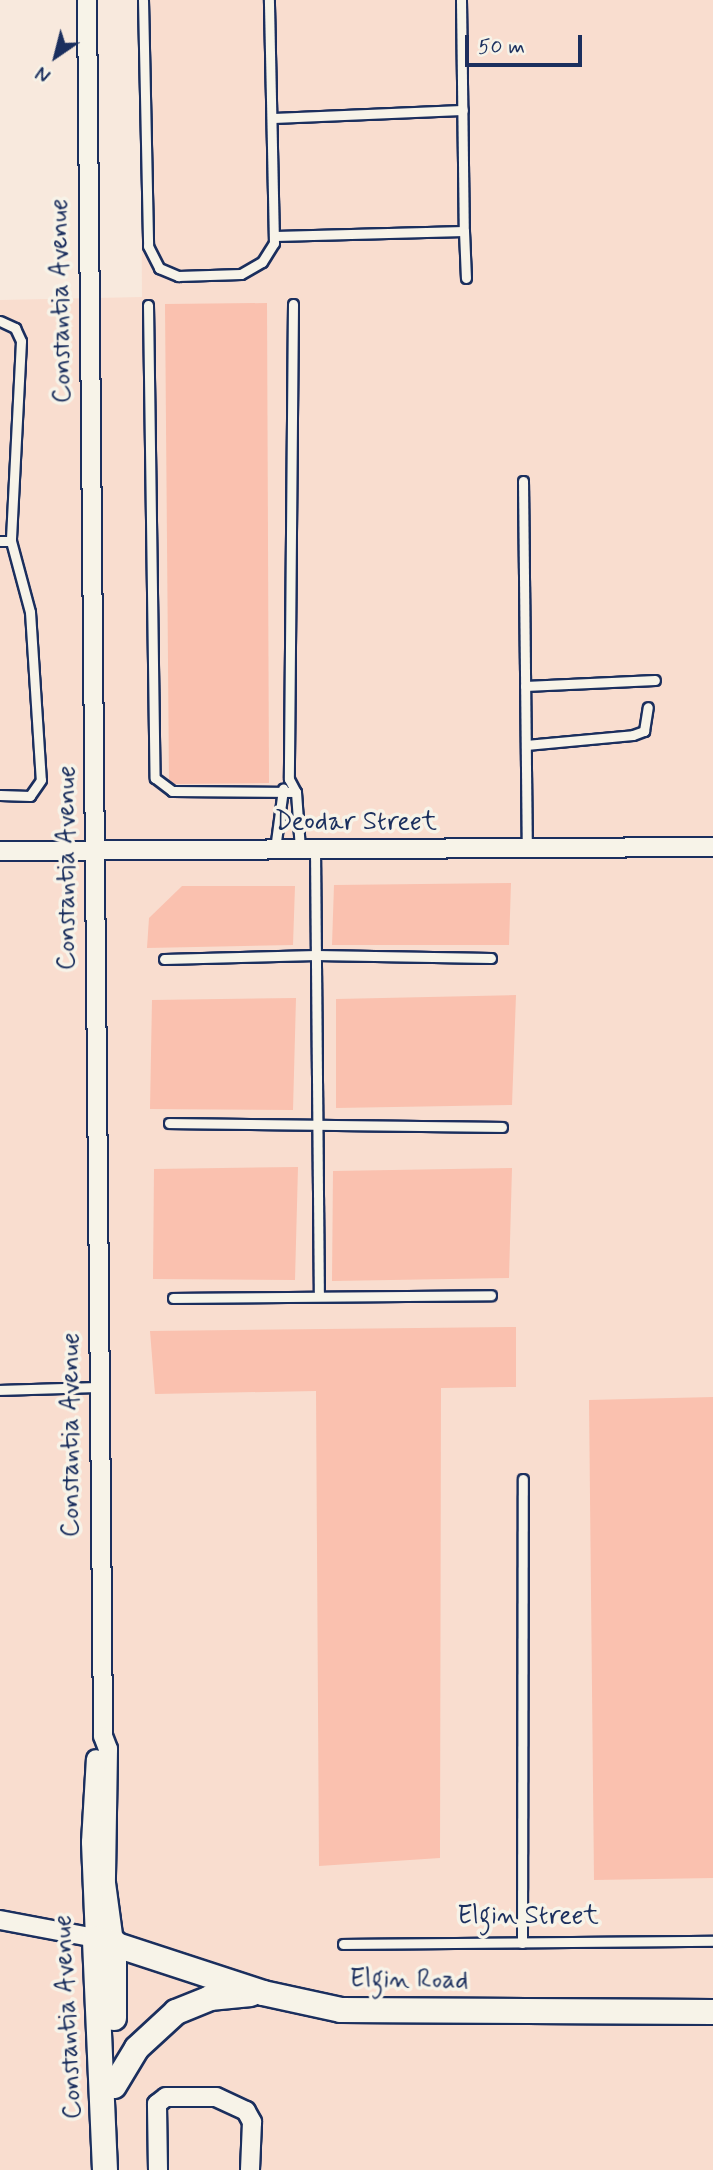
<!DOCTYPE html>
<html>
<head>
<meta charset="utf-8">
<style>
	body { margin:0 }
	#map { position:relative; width:713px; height:2170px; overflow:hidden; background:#f8e9dd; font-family:Mynerve,sans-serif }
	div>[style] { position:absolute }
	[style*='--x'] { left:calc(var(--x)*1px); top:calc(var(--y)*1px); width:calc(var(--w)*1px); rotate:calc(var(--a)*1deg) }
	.built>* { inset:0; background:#f9ddcf }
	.building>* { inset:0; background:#fac1af }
	.roads { filter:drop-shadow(2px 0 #1b2f5e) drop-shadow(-2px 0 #1b2f5e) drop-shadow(0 2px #1b2f5e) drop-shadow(0 -2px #1b2f5e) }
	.lane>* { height:9px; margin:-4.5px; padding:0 4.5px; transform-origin:4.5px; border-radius:4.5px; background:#f7f3e8 }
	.street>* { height:18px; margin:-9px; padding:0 9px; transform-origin:9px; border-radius:9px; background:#f7f3e8 }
	.secondary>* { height:24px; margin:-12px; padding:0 12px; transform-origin:12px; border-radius:12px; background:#f7f3e8 }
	span { translate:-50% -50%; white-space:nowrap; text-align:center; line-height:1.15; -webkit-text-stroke:7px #f7f3e8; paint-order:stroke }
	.street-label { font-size:26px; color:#1b2f5e }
	.north { position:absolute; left:21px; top:21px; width:70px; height:70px; -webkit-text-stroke:5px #f7f3e8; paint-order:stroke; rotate:215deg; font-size:19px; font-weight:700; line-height:28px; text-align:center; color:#1b2f5e }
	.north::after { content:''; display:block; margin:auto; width:24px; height:32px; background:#1b2f5e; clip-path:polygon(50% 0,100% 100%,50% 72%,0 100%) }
	.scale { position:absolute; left:465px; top:35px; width:117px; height:32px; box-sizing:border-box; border:4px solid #1b2f5e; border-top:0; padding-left:9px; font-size:21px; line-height:24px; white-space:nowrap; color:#1b2f5e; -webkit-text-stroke:5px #f7f3e8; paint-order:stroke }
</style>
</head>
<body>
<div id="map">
	<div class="built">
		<div style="clip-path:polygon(140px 0,713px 0,713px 2170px,0 2170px,0 300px,142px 297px)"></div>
	</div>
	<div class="building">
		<div style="clip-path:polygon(267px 303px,269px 783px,174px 784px,169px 780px,165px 304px)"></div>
		<div style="clip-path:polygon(511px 883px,509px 945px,332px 945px,334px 885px)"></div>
		<div style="clip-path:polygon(182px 886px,295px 886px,293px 945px,147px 948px,149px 918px)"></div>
		<div style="clip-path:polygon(516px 995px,512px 1105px,336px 1108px,336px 999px)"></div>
		<div style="clip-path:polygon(296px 998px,293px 1110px,150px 1109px,152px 1000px)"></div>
		<div style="clip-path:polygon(298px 1167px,295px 1280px,153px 1279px,154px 1169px)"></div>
		<div style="clip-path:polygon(512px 1168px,509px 1278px,332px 1281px,333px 1171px)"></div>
		<div style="clip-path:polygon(516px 1327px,516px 1387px,441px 1388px,440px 1858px,319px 1866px,316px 1391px,155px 1394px,150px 1331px)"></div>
		<div style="clip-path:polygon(713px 1397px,713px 1878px,594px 1880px,589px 1400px)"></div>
	</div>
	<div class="roads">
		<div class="lane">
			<div style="--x:143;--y:0;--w:246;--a:88.8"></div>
			<div style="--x:148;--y:246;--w:25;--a:63"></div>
			<div style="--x:159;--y:268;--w:21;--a:23"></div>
			<div style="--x:178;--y:276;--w:63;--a:-1.8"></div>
			<div style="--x:241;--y:274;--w:24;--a:-30"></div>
			<div style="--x:262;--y:262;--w:22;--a:-58"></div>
			<div style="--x:274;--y:243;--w:243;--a:-91.2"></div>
			<div style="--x:461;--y:0;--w:231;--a:89.3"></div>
			<div style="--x:272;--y:118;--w:191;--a:-2.4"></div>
			<div style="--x:275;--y:236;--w:189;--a:-1.5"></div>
			<div style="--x:464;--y:231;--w:47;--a:87.6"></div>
			<div style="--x:293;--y:304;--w:475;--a:90.5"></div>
			<div style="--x:289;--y:779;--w:15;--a:62"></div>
			<div style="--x:296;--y:792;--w:57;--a:86"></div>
			<div style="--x:148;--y:305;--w:473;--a:89.2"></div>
			<div style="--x:155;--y:778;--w:21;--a:37"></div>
			<div style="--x:172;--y:791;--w:124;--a:0.5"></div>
			<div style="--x:0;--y:321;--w:17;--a:25"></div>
			<div style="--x:15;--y:328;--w:14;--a:65"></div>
			<div style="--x:21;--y:341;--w:200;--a:92.9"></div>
			<div style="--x:11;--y:541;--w:73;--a:75"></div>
			<div style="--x:30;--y:612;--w:168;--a:86.3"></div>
			<div style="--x:41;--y:780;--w:19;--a:125"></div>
			<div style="--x:30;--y:796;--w:30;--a:-178"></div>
			<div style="--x:523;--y:481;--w:367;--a:89.4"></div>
			<div style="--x:0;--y:541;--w:11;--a:0"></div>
			<div style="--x:525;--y:686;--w:130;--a:-2.6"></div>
			<div style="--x:526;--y:745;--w:107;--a:-5.3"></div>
			<div style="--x:633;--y:735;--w:12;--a:-20"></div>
			<div style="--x:644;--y:731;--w:24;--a:-81"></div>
			<div style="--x:275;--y:849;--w:61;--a:-82.4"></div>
			<div style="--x:315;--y:849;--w:444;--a:89.5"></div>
			<div style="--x:164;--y:959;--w:152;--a:-1.5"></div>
			<div style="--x:316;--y:955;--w:175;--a:1"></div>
			<div style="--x:169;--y:1123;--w:333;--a:0.7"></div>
			<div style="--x:173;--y:1298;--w:318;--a:-0.5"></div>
			<div style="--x:0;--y:1390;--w:101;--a:-1.7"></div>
			<div style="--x:522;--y:1943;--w:464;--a:-89.9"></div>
			<div style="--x:343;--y:1944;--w:370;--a:-0.5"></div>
		</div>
		<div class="street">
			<div style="--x:87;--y:0;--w:1736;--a:89.47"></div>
			<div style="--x:103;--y:1736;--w:14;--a:69"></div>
			<div style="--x:108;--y:1749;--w:134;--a:90.9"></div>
			<div style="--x:106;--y:1883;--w:60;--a:82.3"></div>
			<div style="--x:0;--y:851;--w:713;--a:-0.32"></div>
			<div style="--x:0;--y:1920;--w:97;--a:10.7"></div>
			<div style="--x:95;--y:1938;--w:96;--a:-92.4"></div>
			<div style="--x:91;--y:1842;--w:83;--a:-86.6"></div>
			<div style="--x:158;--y:2170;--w:66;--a:-90.9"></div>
			<div style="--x:157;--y:2104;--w:11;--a:-38"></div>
			<div style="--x:166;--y:2097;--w:50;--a:0"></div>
			<div style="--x:216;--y:2097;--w:33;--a:25"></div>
			<div style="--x:246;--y:2111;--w:13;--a:61"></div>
			<div style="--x:252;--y:2122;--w:48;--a:92.4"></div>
		</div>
		<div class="secondary">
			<div style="--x:114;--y:1942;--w:76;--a:90"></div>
			<div style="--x:114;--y:2086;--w:44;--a:-58.8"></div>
			<div style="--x:137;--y:2048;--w:53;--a:-42.7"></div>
			<div style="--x:176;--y:2012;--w:37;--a:-22"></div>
			<div style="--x:210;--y:1998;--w:41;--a:-5.6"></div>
			<div style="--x:105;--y:2170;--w:232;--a:-92.5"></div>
			<div style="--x:95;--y:1938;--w:177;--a:18.1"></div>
			<div style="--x:263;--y:1993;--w:80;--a:12.3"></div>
			<div style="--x:341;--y:2010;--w:372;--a:0.3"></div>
		</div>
	</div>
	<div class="street-label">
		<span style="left:62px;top:301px;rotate:-91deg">Constantia Avenue</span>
		<span style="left:356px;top:823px">Deodar Street</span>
		<span style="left:68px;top:868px;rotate:-90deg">Constantia Avenue</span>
		<span style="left:72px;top:1435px;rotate:-90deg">Constantia Avenue</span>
		<span style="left:528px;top:1917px">Elgin Street</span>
		<span style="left:409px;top:1981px;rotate:1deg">Elgin Road</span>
		<span style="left:69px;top:2017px;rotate:-93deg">Constantia Avenue</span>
	</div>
	<div class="north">N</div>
	<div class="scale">50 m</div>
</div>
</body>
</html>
